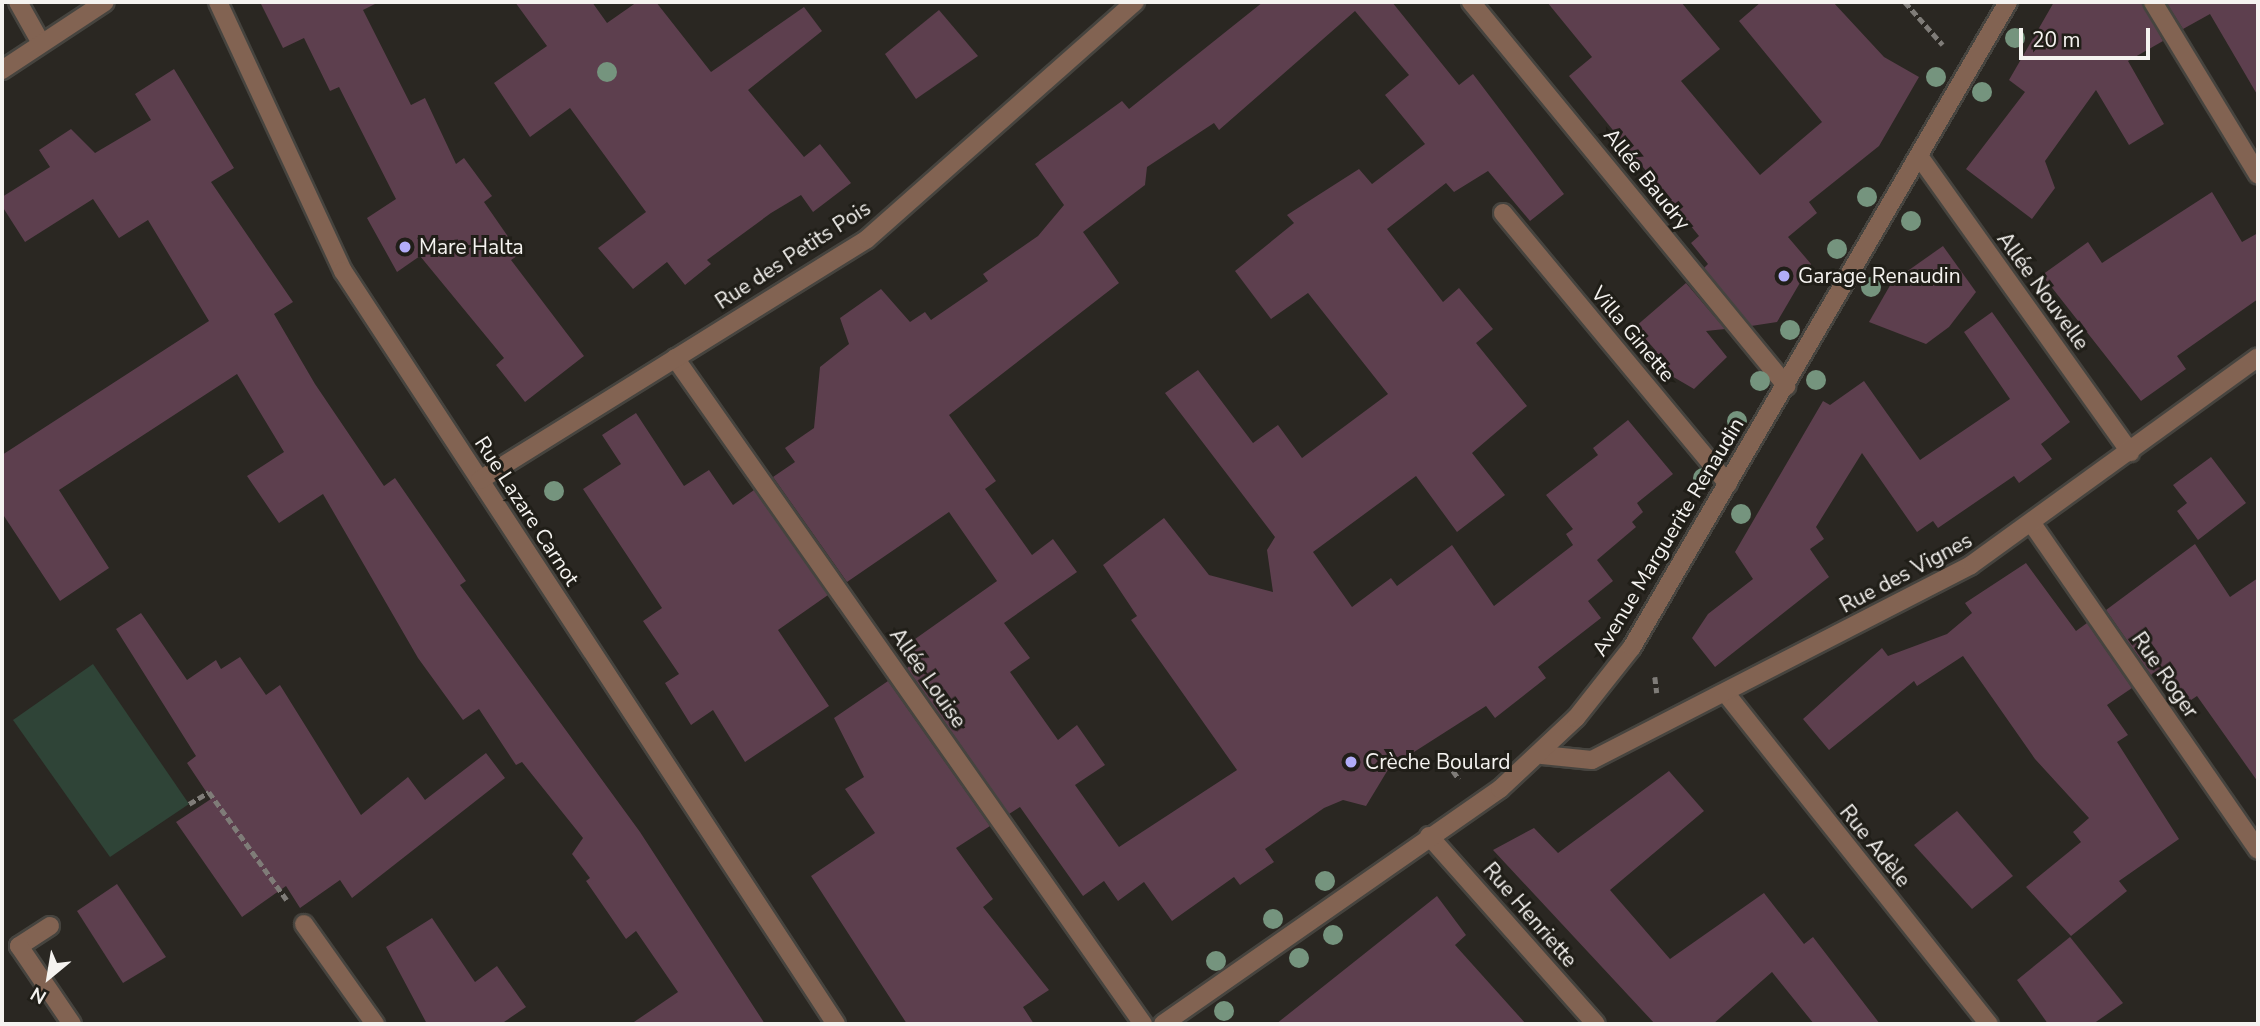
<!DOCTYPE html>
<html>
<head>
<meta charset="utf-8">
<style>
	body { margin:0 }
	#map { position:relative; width:2260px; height:1026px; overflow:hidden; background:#2a2722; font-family:"Nunito Sans",sans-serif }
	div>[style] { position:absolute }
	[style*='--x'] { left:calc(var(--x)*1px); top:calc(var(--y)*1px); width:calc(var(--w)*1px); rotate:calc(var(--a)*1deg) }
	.green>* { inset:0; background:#2f4437 }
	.building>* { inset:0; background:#5d3f4e }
	.path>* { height:4.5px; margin-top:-2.25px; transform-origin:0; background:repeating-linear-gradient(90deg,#7f7c78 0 7px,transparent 0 10.5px) }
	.roads { filter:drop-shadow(2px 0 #46443f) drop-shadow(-2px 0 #46443f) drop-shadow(0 2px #46443f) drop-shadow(0 -2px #46443f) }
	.minor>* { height:18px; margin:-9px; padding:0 9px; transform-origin:9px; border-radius:9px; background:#826352 }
	.trees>* { width:20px; height:20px; margin:-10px; border-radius:50%; background:#75947e }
	.dots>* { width:19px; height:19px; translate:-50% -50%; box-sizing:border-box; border:4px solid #201e18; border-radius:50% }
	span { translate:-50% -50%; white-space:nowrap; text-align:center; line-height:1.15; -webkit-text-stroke:6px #201e18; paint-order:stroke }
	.street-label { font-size:21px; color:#f5f3f0 }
	.poi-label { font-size:21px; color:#f5f3f0 }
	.left { translate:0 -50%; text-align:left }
	.frame { position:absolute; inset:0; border:4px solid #f5f3f0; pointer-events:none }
	.north { position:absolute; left:14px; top:942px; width:70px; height:70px; -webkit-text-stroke:5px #201e18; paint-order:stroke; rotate:210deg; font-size:19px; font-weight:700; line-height:28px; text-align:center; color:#f5f3f0 }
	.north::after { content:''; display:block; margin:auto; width:24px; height:32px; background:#f5f3f0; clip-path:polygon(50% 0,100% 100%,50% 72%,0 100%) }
	.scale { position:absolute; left:2019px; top:28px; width:131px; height:32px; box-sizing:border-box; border:4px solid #f5f3f0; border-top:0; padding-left:9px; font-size:21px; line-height:24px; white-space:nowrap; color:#f5f3f0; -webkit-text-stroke:5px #201e18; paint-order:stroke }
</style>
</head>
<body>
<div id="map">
	<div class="green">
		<div style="clip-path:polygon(93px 664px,189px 804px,110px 857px,13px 720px)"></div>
	</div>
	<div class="building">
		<div style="clip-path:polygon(260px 2px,379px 2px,363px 10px,411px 105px,425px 98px,456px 164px,464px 158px,492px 196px,484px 202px,520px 254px,511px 260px,584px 356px,525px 402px,496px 365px,504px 358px,420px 256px,397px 272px,367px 218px,396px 199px,339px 87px,330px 91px,304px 38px,283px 48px)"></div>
		<div style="clip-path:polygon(515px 2px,592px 2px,607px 23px,637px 2px,656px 2px,711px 72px,804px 7px,822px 31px,748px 90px,804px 157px,820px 144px,851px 183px,813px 212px,801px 195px,771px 213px,707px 260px,711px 264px,685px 285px,667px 262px,633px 289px,598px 248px,646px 212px,570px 108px,530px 137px,494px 83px,547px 46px)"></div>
		<div style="clip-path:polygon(evenodd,1263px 2px,1392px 2px,1459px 85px,1473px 74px,1564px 194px,1530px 221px,1488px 171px,1454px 192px,1446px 183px,1387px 229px,1443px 302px,1459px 288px,1493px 329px,1476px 343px,1527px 406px,1472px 453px,1505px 495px,1457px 532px,1416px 476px,1313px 552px,1352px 607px,1391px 578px,1397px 586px,1452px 545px,1494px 606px,1573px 545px,1566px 534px,1573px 529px,1546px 495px,1598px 455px,1593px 448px,1628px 420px,1673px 474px,1637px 503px,1643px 512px,1632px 522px,1636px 527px,1597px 560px,1613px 581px,1588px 601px,1601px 618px,1538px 667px,1546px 678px,1495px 718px,1486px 706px,1389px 768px,1366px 806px,1343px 800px,1324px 808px,1265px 849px,1274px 862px,1240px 885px,1234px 877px,1172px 921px,1144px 882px,1118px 901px,1104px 881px,1083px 896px,1020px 807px,1009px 814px,907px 668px,919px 659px,908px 644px,997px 581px,949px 512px,847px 582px,773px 477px,795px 462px,785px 448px,814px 428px,820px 367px,849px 344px,840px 318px,881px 289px,910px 322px,925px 312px,931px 320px,988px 281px,983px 274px,1038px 236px,1064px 205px,1035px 164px,1122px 101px,1129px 109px,1263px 2px,1355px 11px,1409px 75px,1385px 95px,1425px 144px,1372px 184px,1359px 169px,1287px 215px,1294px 223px,1235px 271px,1271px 319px,1308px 293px,1388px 394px,1302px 458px,1278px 425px,1253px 443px,1198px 370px,1165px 393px,1275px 537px,1267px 550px,1273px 592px,1209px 575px,1164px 518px,1103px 565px,1137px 616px,1131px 620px,1237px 770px,1119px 847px,1075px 785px,1105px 765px,1077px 725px,1058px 740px,1010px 672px,1030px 658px,1004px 623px,1077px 572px,1053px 539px,1032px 555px,985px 489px,996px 481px,949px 415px,1119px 283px,1083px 232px,1145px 185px,1147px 167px,1214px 123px,1219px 130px,1355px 11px)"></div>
		<div style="clip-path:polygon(1547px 2px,1681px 2px,1720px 49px,1681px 81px,1760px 175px,1822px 122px,1739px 21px,1761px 2px,1833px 2px,1884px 57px,1919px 77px,1879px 146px,1809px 202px,1817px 213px,1788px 237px,1811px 264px,1777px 322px,1751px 326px,1704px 268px,1708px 264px,1691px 243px,1699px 236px,1569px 76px,1592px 57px)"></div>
		<div style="clip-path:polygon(2054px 2px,2142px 2px,2163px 41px,2128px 61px,2164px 124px,2129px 145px,2096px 90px,2045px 161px,2055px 188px,2032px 219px,1966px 169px,2025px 92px,2009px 80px)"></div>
		<div style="clip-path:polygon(2166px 2px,2258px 2px,2258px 96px,2210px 14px,2183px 29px)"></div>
		<div style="clip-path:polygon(939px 10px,978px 56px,916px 99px,885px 54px)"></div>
		<div style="clip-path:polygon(174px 69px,234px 168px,211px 182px,293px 302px,274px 314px,315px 384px,384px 486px,395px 478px,466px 581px,460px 585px,640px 832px,765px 1024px,631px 1024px,678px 992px,636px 931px,626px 939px,586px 881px,590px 878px,572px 854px,583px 838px,522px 762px,516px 765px,479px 709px,463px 720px,418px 658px,323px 494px,279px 523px,247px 476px,284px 452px,237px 374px,59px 490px,109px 568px,60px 601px,2px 513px,2px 455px,209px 321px,148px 220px,119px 238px,93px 199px,25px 242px,2px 206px,2px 197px,50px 167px,39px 150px,71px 129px,95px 153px,151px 120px,135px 94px)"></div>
		<div style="clip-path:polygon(2212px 192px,2242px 242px,2258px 233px,2258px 299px,2177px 356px,2186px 369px,2141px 401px,2042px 275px,2088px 242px,2102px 263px)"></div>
		<div style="clip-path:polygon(1943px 246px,1976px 292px,1949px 327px,1926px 344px,1869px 322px,1892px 282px)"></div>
		<div style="clip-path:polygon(1686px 283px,1725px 329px,1706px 331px,1727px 357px,1694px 389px,1646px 361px,1657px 352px,1635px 327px)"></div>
		<div style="clip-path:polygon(1992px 312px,2070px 422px,2041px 444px,2052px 459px,2019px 483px,2014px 476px,1938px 528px,1933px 521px,1917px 532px,1862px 453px,1816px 527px,1824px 539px,1810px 549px,1829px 577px,1715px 667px,1692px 638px,1708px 614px,1753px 579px,1735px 552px,1823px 401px,1830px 405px,1864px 381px,1920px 460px,2010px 399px,1964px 332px)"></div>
		<div style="clip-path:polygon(636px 413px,684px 486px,709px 470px,733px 505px,754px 490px,828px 595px,778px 630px,829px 706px,745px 762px,713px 710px,691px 725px,665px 683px,679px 674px,643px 621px,662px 608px,583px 489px,621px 464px,602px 435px)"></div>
		<div style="clip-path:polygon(2211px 457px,2246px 503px,2198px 540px,2177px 511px,2187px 503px,2173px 485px)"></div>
		<div style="clip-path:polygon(2195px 544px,2230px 597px,2258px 578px,2258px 782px,2197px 696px,2188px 702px,2163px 667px,2151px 675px,2106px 610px)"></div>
		<div style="clip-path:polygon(2026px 563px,2076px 631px,2087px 623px,2132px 688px,2107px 705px,2128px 735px,2117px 742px,2179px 839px,2119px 881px,2127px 891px,2071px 936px,2026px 887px,2081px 842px,2073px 832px,2089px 818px,2035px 759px,1963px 656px,1917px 686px,1914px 681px,1829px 750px,1803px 719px,1882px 648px,1888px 656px,1947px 634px,1972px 613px,1965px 603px)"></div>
		<div style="clip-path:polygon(141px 613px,187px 680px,216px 660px,221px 669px,240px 657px,266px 695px,280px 685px,361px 815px,408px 777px,425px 800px,486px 753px,505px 778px,352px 898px,340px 880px,300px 908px,286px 886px,242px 917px,176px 822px,211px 799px,187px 763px,196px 756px,116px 629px)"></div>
		<div style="clip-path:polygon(888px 681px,990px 826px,956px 848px,993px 899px,983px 907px,1049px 990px,1023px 1007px,1034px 1024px,907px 1024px,811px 876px,875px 833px,845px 789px,864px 777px,834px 718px)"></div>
		<div style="clip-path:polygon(1669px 771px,1704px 811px,1610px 890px,1670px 959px,1764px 893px,1804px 944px,1813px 937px,1880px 1024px,1814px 1024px,1772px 972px,1713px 1024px,1655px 1024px,1493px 850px,1534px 828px,1558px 853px)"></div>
		<div style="clip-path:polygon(1957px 811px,2013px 876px,1972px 909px,1914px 845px)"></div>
		<div style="clip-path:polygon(117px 884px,166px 957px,123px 983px,77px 911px)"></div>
		<div style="clip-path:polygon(1437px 896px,1466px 935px,1455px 945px,1526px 1024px,1276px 1024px)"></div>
		<div style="clip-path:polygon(432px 918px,475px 982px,497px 966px,526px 1007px,501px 1024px,427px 1024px,386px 947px)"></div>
		<div style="clip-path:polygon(2070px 937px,2123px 1003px,2093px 1024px,2048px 1024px,2017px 980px)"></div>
	</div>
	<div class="path">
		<div style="--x:1905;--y:2;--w:57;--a:48.5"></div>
		<div style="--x:1655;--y:677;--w:16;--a:83"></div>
		<div style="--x:1441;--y:766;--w:7;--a:-34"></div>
		<div style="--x:1447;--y:762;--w:21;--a:55"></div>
		<div style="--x:189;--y:804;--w:23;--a:-31"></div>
		<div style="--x:209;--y:792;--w:133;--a:54.2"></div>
	</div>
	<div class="roads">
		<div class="minor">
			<div style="--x:18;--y:2;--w:47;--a:60.7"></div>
			<div style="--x:218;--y:2;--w:297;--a:65.1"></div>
			<div style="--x:343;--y:271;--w:900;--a:56.79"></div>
			<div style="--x:1471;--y:2;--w:497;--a:50.6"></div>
			<div style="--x:2153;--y:2;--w:202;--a:58.7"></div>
			<div style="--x:2;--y:70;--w:123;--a:-33.4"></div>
			<div style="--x:1919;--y:156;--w:364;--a:54.5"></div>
			<div style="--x:1503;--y:213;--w:352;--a:50.3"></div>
			<div style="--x:675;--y:358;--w:814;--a:54.9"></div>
			<div style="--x:480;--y:480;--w:456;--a:-31.9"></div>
			<div style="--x:867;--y:239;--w:358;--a:-41.5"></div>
			<div style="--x:2033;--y:525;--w:395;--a:55.3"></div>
			<div style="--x:1727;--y:695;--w:421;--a:51.5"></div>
			<div style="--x:1542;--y:755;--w:50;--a:5.7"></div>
			<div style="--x:1592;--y:760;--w:426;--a:-27.2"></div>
			<div style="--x:1971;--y:565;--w:354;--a:-35.9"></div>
			<div style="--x:1429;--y:836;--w:251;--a:48.4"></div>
			<div style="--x:304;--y:924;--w:123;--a:54.6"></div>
			<div style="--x:50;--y:926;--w:37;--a:147"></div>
			<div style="--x:19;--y:946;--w:94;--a:55.8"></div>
			<div style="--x:1163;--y:1024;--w:411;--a:-34.9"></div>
			<div style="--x:1500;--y:789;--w:104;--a:-43.1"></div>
			<div style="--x:1576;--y:718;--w:90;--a:-51.7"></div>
			<div style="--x:1632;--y:647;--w:747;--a:-59.76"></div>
		</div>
	</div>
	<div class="trees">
		<div style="left:2015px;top:38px"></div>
		<div style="left:607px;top:72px"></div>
		<div style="left:1936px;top:77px"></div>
		<div style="left:1982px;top:92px"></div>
		<div style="left:1867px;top:197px"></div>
		<div style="left:1911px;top:221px"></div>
		<div style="left:1837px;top:249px"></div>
		<div style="left:1871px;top:287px"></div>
		<div style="left:1790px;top:330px"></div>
		<div style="left:1816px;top:380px"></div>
		<div style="left:1760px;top:381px"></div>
		<div style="left:1737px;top:421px"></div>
		<div style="left:1703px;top:478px"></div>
		<div style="left:554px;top:491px"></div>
		<div style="left:1741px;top:514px"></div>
		<div style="left:1325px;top:881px"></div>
		<div style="left:1273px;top:919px"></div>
		<div style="left:1333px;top:935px"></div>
		<div style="left:1299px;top:958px"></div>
		<div style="left:1216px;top:961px"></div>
		<div style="left:1224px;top:1011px"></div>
	</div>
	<div class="dots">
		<div style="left:405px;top:247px;background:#b2adf9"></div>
		<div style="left:1784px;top:276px;background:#b2adf9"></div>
		<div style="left:1351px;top:762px;background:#b2adf9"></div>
	</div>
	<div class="street-label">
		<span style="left:1647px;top:179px;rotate:51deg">Allée Baudry</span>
		<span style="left:793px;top:255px;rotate:-33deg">Rue des Petits Pois</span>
		<span style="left:2043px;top:291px;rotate:54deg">Allée Nouvelle</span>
		<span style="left:1633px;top:334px;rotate:50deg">Villa Ginette</span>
		<span style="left:527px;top:511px;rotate:57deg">Rue Lazare Carnot</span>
		<span style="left:1668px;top:537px;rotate:-59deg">Avenue Marguerite Renaudin</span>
		<span style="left:1906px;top:573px;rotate:-28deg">Rue des Vignes</span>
		<span style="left:2165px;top:675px;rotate:55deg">Rue Roger</span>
		<span style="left:928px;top:678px;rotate:55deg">Allée Louise</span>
		<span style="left:1875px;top:846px;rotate:51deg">Rue Adèle</span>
		<span style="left:1530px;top:915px;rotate:49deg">Rue Henriette</span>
	</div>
	<div class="poi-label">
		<span class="left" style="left:419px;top:247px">Mare Halta</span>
		<span class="left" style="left:1798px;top:276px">Garage Renaudin</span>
		<span class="left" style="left:1365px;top:762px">Crèche Boulard</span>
	</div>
	<div class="frame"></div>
	<div class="north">N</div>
	<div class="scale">20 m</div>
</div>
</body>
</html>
